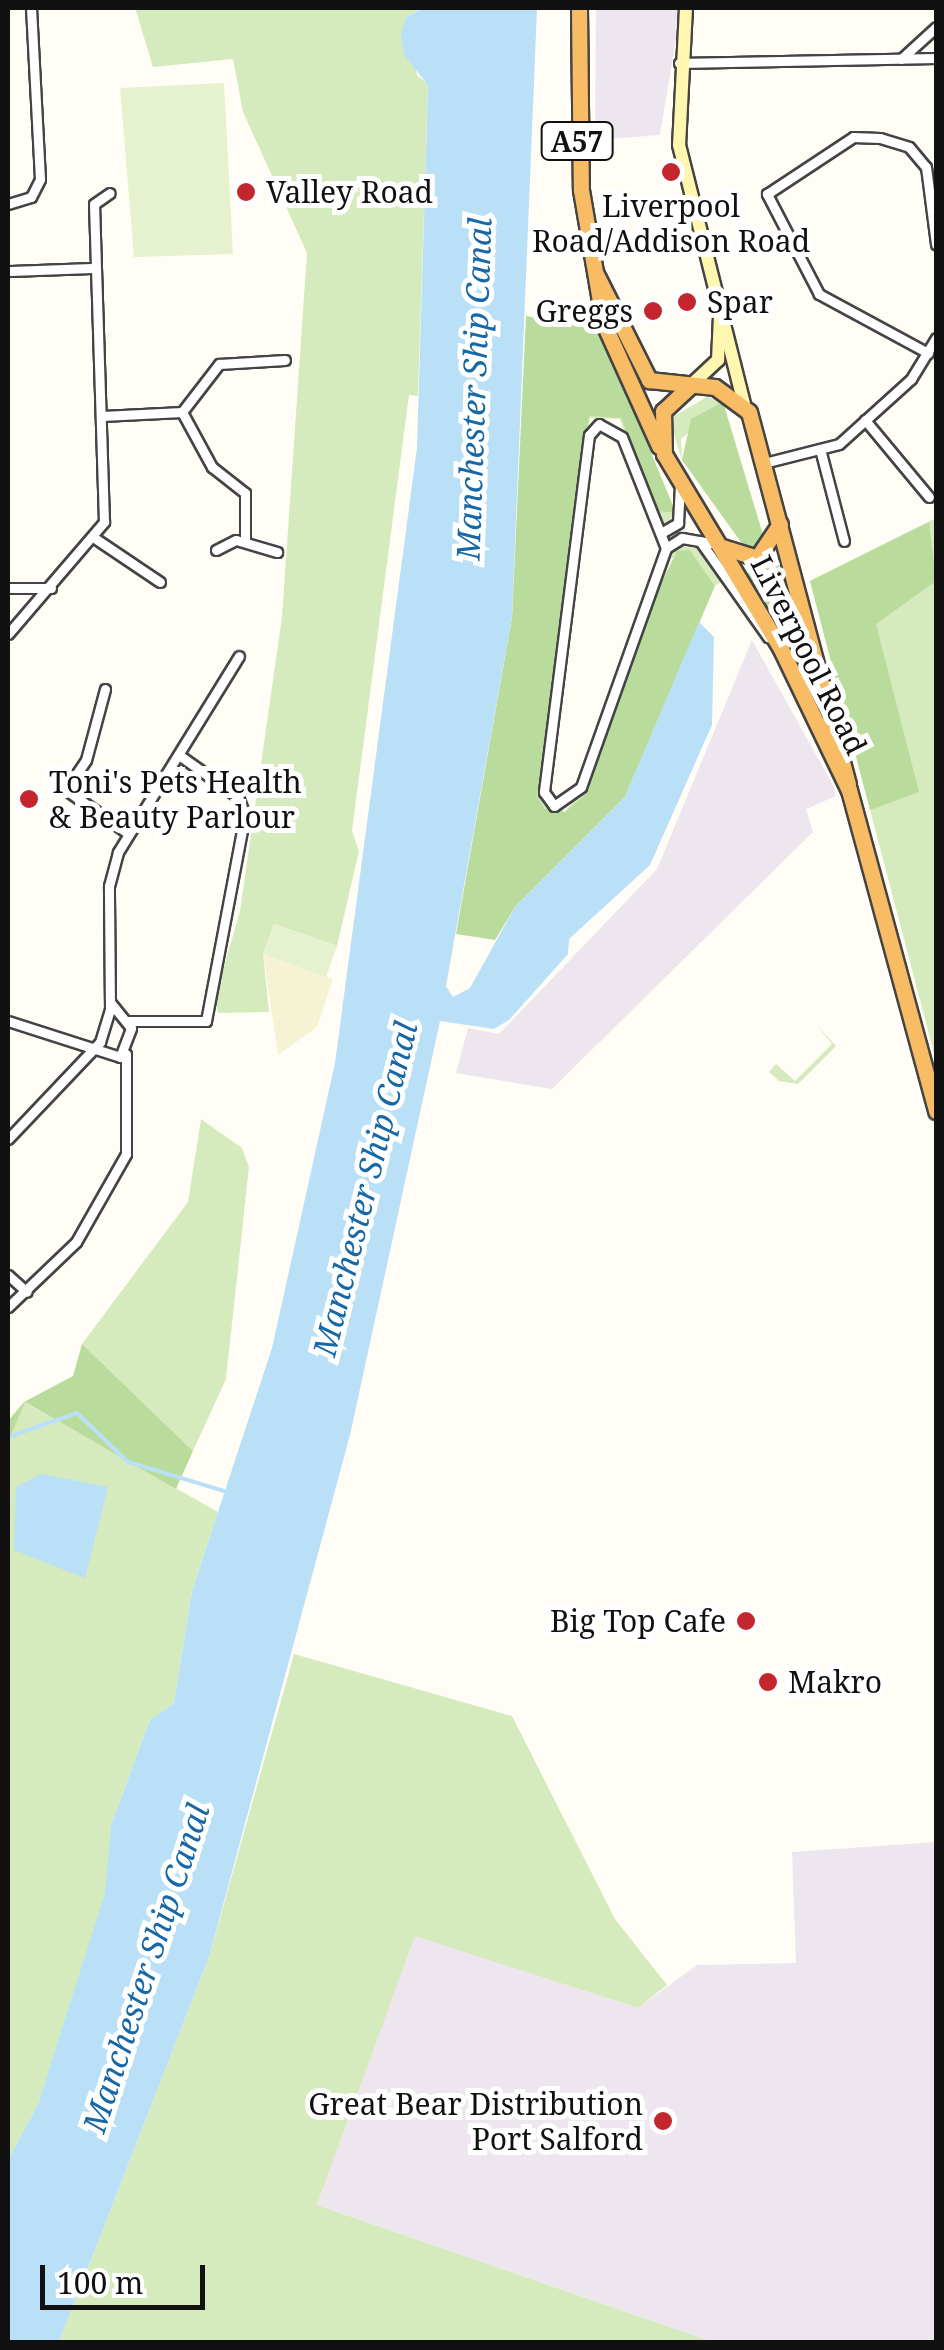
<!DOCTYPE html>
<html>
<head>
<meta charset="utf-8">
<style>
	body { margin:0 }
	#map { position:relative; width:944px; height:2350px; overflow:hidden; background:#fffdf5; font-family:"Noto Serif",serif }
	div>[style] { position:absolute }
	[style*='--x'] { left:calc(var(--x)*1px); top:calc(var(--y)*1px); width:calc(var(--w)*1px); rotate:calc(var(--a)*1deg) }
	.industrial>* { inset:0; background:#eee6ef }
	.farmland>* { inset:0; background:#f6f3d4 }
	.green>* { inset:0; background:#d5ebbd }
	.forest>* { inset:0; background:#b9dc9c }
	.pitch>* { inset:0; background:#e6f2cf }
	.water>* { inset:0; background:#b9e0f7 }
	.stream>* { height:4px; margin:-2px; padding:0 2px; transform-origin:2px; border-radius:2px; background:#b9e0f7 }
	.roads { filter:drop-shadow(2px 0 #444) drop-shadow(-2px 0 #444) drop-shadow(0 2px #444) drop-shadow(0 -2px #444) }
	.minor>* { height:9px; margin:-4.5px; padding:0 4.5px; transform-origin:4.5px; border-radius:4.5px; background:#fff }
	.secondary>* { height:12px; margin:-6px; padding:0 6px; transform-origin:6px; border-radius:6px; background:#fff6b0 }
	.trunk>* { height:15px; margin:-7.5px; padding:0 7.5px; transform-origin:7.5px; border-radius:7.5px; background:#f7bc64 }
	.dots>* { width:28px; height:28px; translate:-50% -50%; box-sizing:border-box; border:5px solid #fff; border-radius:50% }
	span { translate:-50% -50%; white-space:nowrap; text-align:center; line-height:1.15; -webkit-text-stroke:10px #fff; paint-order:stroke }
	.shield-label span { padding:2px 8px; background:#fff; border:2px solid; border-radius:8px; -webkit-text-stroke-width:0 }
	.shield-label { font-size:28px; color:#111; font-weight:700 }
	.poi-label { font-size:30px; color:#111 }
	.left { translate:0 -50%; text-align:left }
	.right { translate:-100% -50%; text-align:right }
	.street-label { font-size:30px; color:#111 }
	.water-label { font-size:32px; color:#1768a6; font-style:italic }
	.frame { position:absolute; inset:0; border:10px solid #111; pointer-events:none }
	.scale { position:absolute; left:40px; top:2265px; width:165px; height:45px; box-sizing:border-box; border:5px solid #111; border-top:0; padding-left:12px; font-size:30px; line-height:35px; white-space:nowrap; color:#111; -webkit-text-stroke:8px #fff; paint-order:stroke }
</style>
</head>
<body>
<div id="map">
	<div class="industrial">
		<div style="clip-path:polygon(596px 8px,681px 8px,660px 135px,595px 140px)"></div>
		<div style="clip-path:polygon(752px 640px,833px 785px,836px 796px,806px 809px,813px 832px,552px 1089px,456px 1073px,468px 1028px,499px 1034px,657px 869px)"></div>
		<div style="clip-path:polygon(936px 1842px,936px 2342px,713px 2342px,317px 2205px,415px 1935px,638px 2008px,697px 1965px,796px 1963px,792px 1852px)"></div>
	</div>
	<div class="farmland">
		<div style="clip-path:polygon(263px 954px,333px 979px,317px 1027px,278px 1055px)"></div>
	</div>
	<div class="green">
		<div style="clip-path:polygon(135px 8px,422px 8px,406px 17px,417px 75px,428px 84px,418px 396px,409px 395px,352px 831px,359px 851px,337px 946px,274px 924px,263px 954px,269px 1012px,218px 1013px,215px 998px,240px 911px,282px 617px,307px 253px,243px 112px,233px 59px,153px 67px)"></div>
		<div style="clip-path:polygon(707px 397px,723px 402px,681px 439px,682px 460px,669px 419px)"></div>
		<div style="clip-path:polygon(609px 410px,621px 418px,625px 425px,651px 491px,656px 511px,676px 513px,667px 527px,653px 517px,620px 419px,590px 418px,539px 796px,546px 807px,565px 811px,587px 786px,635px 630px,672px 551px,677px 546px,697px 548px,721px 582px,715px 586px,690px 550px,671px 559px,586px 794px,572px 809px,556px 814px,545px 809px,537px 796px,582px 427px,589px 416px)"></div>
		<div style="clip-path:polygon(936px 518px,936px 1061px,810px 581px)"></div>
		<div style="clip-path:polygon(816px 1024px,836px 1046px,798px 1084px,779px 1081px,769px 1072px,776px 1064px,795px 1081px,832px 1044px)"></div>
		<div style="clip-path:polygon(201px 1119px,242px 1148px,249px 1167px,226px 1379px,193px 1451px,82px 1344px,188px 1202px)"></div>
		<div style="clip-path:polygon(24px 1402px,218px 1512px,192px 1591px,174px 1703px,150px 1720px,111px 1825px,106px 1893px,38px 2104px,8px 2160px,8px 1442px)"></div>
		<div style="clip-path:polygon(294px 1654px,512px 1716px,615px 1919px,667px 1985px,638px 2008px,415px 1936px,317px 2205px,713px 2342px,59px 2342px,209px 1957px)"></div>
	</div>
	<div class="forest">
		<div style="clip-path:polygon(526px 316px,600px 329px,676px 513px,656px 511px,621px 418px,589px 416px,537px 796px,545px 809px,565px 812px,586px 794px,638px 631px,677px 551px,690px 550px,715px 586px,625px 797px,515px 907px,495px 940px,456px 934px,512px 617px)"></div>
		<div style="clip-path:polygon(723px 402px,764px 538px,748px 552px,682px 460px,691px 419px)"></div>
		<div style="clip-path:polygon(929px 522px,936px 581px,876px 624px,919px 792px,870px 810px,810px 581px)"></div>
		<div style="clip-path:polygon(779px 565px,819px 700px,817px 703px,744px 574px)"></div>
		<div style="clip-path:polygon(82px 1344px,193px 1451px,176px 1489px,25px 1402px,8px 1442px,8px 1421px,24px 1402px,73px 1376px)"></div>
	</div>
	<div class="pitch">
		<div style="clip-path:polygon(224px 83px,233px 254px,134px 257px,120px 88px)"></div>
		<div style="clip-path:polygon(274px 924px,337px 946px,326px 977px,263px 954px)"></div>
	</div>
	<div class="water">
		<div style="clip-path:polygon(423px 8px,537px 8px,512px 617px,446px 986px,453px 997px,470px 988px,515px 907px,625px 797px,699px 622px,714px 637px,712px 725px,650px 865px,569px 939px,568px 954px,509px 1020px,494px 1029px,440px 1021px,350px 1435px,209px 1957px,59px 2342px,8px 2342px,8px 2160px,38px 2104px,105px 1893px,111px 1825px,150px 1720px,174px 1703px,192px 1591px,272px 1348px,335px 1063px,417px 448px,428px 85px,404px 55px,401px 35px,406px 17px)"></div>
		<div style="clip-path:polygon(41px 1474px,108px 1487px,85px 1578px,14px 1550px,16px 1487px)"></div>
	</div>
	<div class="stream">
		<div style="--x:8;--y:1437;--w:73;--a:-19.2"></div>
		<div style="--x:77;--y:1413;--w:71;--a:43.9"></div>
		<div style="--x:128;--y:1462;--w:100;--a:16.8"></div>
	</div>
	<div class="roads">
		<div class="minor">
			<div style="--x:901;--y:59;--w:47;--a:-42.4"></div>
			<div style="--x:679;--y:63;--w:257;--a:-1.1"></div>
			<div style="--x:8;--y:204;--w:24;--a:-17"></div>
			<div style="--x:31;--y:197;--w:20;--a:-63"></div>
			<div style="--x:40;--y:179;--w:171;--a:-93"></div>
			<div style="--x:8;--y:271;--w:86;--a:-2"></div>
			<div style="--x:928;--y:353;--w:124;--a:-151.6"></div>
			<div style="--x:819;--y:294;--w:113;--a:-117.5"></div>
			<div style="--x:767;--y:194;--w:103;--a:-33.5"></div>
			<div style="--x:853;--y:137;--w:27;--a:2"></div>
			<div style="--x:880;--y:138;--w:30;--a:17"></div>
			<div style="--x:909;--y:147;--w:26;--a:50"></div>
			<div style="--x:926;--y:167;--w:78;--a:82.6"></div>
			<div style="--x:182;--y:412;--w:61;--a:-52.4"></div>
			<div style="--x:219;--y:364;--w:66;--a:-3.5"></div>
			<div style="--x:102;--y:416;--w:80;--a:-2.9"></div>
			<div style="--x:182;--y:412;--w:63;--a:61.4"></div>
			<div style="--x:212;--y:467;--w:42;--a:38.2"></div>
			<div style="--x:245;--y:493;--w:48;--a:90"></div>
			<div style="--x:865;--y:420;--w:100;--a:50.3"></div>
			<div style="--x:820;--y:449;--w:95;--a:75.4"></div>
			<div style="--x:764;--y:463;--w:77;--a:-14.2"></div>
			<div style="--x:839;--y:444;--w:97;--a:-42.1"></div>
			<div style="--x:911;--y:379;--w:48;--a:-58.6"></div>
			<div style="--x:661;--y:533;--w:20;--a:-30"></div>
			<div style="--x:678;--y:523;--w:36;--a:-87"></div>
			<div style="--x:96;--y:539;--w:77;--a:33.9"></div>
			<div style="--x:700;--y:541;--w:118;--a:54.7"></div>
			<div style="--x:666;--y:548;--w:119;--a:-111.6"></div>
			<div style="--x:622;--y:437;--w:26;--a:-151"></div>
			<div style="--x:599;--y:424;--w:15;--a:132"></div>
			<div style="--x:589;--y:435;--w:360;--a:97.2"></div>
			<div style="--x:544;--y:792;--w:17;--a:54"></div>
			<div style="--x:554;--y:806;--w:33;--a:-35"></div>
			<div style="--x:581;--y:787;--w:254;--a:-70.4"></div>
			<div style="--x:666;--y:548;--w:19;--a:-32"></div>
			<div style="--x:682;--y:538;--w:34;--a:10"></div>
			<div style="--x:216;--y:550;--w:22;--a:-27"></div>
			<div style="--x:236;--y:540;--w:43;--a:16.3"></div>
			<div style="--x:8;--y:588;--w:43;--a:0"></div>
			<div style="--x:8;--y:634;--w:148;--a:-49.4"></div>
			<div style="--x:104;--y:522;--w:318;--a:-91.8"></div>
			<div style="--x:94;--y:204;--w:19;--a:-35"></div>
			<div style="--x:105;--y:689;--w:73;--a:105"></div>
			<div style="--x:86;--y:760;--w:36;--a:124"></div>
			<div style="--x:66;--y:790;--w:73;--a:35"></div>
			<div style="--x:8;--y:1021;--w:118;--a:17.8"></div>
			<div style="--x:120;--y:1057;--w:31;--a:-69"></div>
			<div style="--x:131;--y:1028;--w:32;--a:-129"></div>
			<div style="--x:129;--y:1021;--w:77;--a:0"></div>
			<div style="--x:206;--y:1021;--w:210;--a:-79.3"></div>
			<div style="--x:245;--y:815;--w:19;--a:-111"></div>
			<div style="--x:238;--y:797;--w:72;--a:-144.6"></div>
			<div style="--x:8;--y:1139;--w:134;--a:-46.5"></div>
			<div style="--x:100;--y:1042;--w:34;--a:-73"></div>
			<div style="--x:110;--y:1009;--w:123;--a:-90.5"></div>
			<div style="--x:109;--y:886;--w:35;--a:-75"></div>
			<div style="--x:118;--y:852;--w:230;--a:-58.3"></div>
			<div style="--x:8;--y:1275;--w:25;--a:42"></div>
			<div style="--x:8;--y:1307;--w:94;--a:-43.7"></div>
			<div style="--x:76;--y:1242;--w:101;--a:-60.4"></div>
			<div style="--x:126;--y:1154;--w:100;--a:-90"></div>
		</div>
		<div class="secondary">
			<div style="--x:686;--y:8;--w:137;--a:92.9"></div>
			<div style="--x:679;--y:145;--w:267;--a:75.9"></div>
			<div style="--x:689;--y:387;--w:40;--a:-43"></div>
			<div style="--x:718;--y:360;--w:44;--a:-87.4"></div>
		</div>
		<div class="trunk">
			<div style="--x:579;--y:8;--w:182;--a:89.4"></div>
			<div style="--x:581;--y:190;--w:136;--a:80.3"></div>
			<div style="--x:604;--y:324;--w:134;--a:65.7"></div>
			<div style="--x:596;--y:274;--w:119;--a:63.4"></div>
			<div style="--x:649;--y:380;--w:66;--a:6.1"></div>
			<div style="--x:715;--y:387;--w:42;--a:36.3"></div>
			<div style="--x:749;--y:412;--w:385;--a:75.1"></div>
			<div style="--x:689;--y:387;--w:35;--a:137"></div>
			<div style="--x:663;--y:411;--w:43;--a:88.7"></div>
			<div style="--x:664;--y:454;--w:227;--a:59"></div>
			<div style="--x:781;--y:649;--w:157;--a:64.3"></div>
			<div style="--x:849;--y:790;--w:333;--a:74.8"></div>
			<div style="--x:722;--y:547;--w:37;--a:17"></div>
			<div style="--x:757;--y:558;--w:41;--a:-55.9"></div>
		</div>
	</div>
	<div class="dots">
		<div style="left:671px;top:172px;background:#c4262e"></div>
		<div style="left:246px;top:192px;background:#c4262e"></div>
		<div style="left:687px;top:302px;background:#c4262e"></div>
		<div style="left:653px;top:311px;background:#c4262e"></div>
		<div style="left:29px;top:799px;background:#c4262e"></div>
		<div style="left:746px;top:1621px;background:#c4262e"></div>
		<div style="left:768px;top:1682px;background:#c4262e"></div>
		<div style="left:663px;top:2121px;background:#c4262e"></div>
	</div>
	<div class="shield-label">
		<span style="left:577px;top:141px">A57</span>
	</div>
	<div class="poi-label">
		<span class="left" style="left:266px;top:192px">Valley Road</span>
		<span style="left:671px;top:223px">Liverpool<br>Road/Addison Road</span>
		<span class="left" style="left:707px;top:302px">Spar</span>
		<span class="right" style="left:633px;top:311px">Greggs</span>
		<span class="left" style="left:49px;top:799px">Toni's Pets Health<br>&amp; Beauty Parlour</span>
		<span class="right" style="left:726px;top:1621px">Big Top Cafe</span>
		<span class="left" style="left:788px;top:1682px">Makro</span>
		<span class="right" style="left:643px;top:2121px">Great Bear Distribution<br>Port Salford</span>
	</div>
	<div class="street-label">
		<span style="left:809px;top:655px;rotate:63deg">Liverpool Road</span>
	</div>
	<div class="water-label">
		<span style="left:474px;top:389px;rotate:-88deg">Manchester Ship Canal</span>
		<span style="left:365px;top:1189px;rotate:-76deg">Manchester Ship Canal</span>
		<span style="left:146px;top:1968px;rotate:-72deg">Manchester Ship Canal</span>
	</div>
	<div class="frame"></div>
	<div class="scale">100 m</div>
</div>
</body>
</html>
